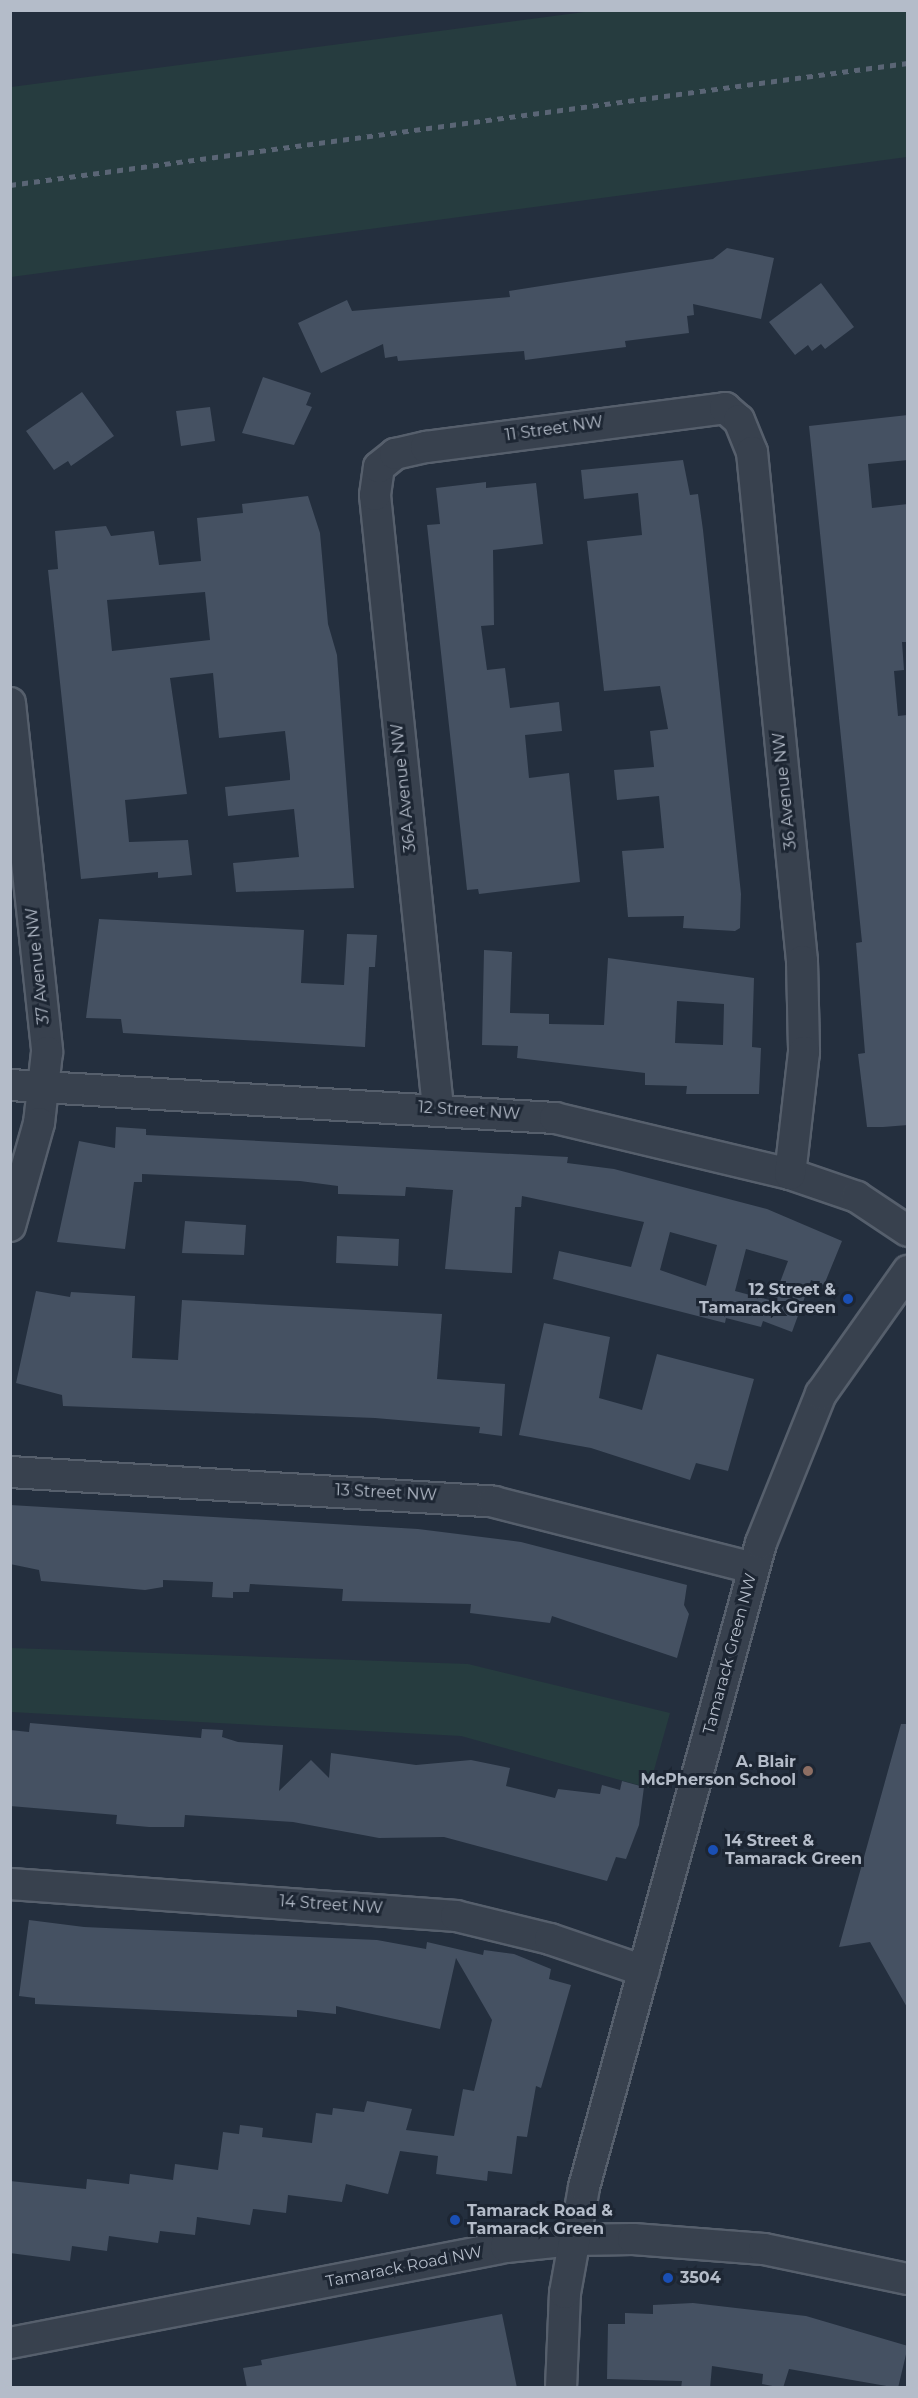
<!DOCTYPE html>
<html>
<head>
<meta charset="utf-8">
<style>
	body { margin:0 }
	#map { position:relative; width:918px; height:2398px; overflow:hidden; background:#242f3e; font-family:Montserrat,sans-serif }
	div>[style] { position:absolute }
	[style*='--x'] { left:calc(var(--x)*1px); top:calc(var(--y)*1px); width:calc(var(--w)*1px); rotate:calc(var(--a)*1deg) }
	.green>* { inset:0; background:#263c3f }
	.building>* { inset:0; background:#455162 }
	.roads { filter:drop-shadow(2px 0 #565f6c) drop-shadow(-2px 0 #565f6c) drop-shadow(0 2px #565f6c) drop-shadow(0 -2px #565f6c) }
	.minor>* { height:30px; margin:-15px; padding:0 15px; transform-origin:15px; border-radius:15px; background:#38414e }
	.rail>* { height:4.5px; margin-top:-2.25px; transform-origin:0; background:repeating-linear-gradient(90deg,#5a6575 0 6px,transparent 0 12px) }
	.dots>* { width:16px; height:16px; translate:-50% -50%; box-sizing:border-box; border:3px solid #1d2633; border-radius:50% }
	span { translate:-50% -50%; white-space:nowrap; text-align:center; line-height:1.15; -webkit-text-stroke:6px #1d2633; paint-order:stroke }
	.street-label { font-size:16px; color:#b4bcc9 }
	.poi-label { font-size:16px; color:#b4bcc9; font-weight:700 }
	.right { translate:-100% -50%; text-align:right }
	.left { translate:0 -50%; text-align:left }
	.frame { position:absolute; inset:0; border:12px solid #b4bcc9; pointer-events:none }
</style>
</head>
<body>
<div id="map">
	<div class="green">
		<div style="clip-path:polygon(592px 11px,907px 11px,907px 157px,11px 277px,11px 87px)"></div>
		<div style="clip-path:polygon(11px 1648px,468px 1664px,670px 1713px,649px 1788px,461px 1736px,11px 1712px)"></div>
	</div>
	<div class="building">
		<div style="clip-path:polygon(727px 248px,774px 258px,761px 319px,693px 304px,694px 315px,687px 316px,689px 333px,625px 341px,626px 347px,525px 360px,524px 351px,398px 361px,397px 356px,385px 358px,383px 344px,321px 373px,298px 323px,347px 300px,352px 311px,510px 297px,509px 291px,713px 259px)"></div>
		<div style="clip-path:polygon(821px 283px,854px 327px,825px 349px,821px 344px,812px 351px,808px 345px,795px 355px,769px 322px)"></div>
		<div style="clip-path:polygon(263px 377px,311px 393px,306px 405px,312px 407px,294px 445px,242px 433px)"></div>
		<div style="clip-path:polygon(82px 392px,114px 436px,71px 466px,68px 461px,54px 470px,26px 431px)"></div>
		<div style="clip-path:polygon(210px 407px,215px 441px,181px 446px,176px 411px)"></div>
		<div style="clip-path:polygon(908px 415px,908px 460px,868px 464px,872px 508px,908px 504px,908px 642px,902px 642px,904px 670px,894px 671px,898px 716px,907px 715px,908px 1125px,883px 1127px,867px 1127px,858px 1054px,865px 1053px,856px 943px,862px 942px,809px 426px)"></div>
		<div style="clip-path:polygon(683px 460px,690px 495px,698px 494px,703px 530px,741px 894px,740px 928px,735px 931px,683px 928px,684px 916px,628px 917px,622px 851px,664px 848px,659px 796px,617px 800px,614px 770px,654px 767px,650px 731px,668px 729px,660px 686px,604px 691px,587px 541px,642px 535px,638px 493px,584px 499px,581px 470px)"></div>
		<div style="clip-path:polygon(486px 482px,486px 488px,536px 483px,543px 544px,493px 550px,494px 625px,481px 626px,487px 670px,505px 668px,510px 708px,559px 702px,562px 731px,525px 735px,529px 778px,569px 773px,580px 882px,479px 894px,478px 889px,467px 890px,427px 525px,440px 524px,436px 488px)"></div>
		<div style="clip-path:polygon(evenodd,308px 496px,320px 533px,328px 624px,337px 655px,354px 888px,236px 892px,233px 863px,299px 857px,294px 809px,228px 816px,225px 787px,290px 780px,290px 775px,285px 731px,219px 738px,213px 673px,170px 678px,187px 794px,125px 800px,129px 842px,188px 840px,192px 875px,158px 878px,158px 872px,81px 879px,48px 570px,58px 569px,55px 531px,106px 526px,111px 536px,154px 531px,159px 565px,201px 561px,197px 518px,243px 513px,242px 504px,308px 496px,205px 592px,210px 640px,112px 651px,107px 600px,205px 592px)"></div>
		<div style="clip-path:polygon(99px 919px,304px 930px,301px 983px,344px 985px,347px 934px,377px 935px,375px 967px,369px 967px,365px 1047px,123px 1033px,121px 1019px,86px 1018px)"></div>
		<div style="clip-path:polygon(evenodd,484px 950px,512px 952px,510px 1013px,549px 1014px,549px 1024px,604px 1025px,608px 958px,754px 978px,752px 1047px,761px 1048px,759px 1094px,686px 1094px,687px 1086px,645px 1085px,645px 1073px,517px 1058px,518px 1046px,482px 1045px,484px 950px,677px 1001px,724px 1004px,723px 1045px,675px 1043px,677px 1001px)"></div>
		<div style="clip-path:polygon(evenodd,116px 1127px,146px 1129px,146px 1135px,568px 1157px,567px 1163px,614px 1169px,767px 1209px,842px 1241px,824px 1285px,811px 1280px,792px 1332px,763px 1321px,761px 1327px,726px 1318px,725px 1323px,553px 1279px,559px 1251px,631px 1267px,644px 1222px,522px 1196px,521px 1207px,515px 1207px,512px 1273px,445px 1269px,453px 1190px,406px 1187px,405px 1196px,338px 1194px,338px 1186px,300px 1181px,142px 1174px,142px 1182px,134px 1182px,125px 1249px,57px 1242px,79px 1141px,115px 1148px,116px 1127px,670px 1232px,717px 1245px,706px 1286px,660px 1270px,670px 1232px,116px 1127px,746px 1249px,788px 1261px,773px 1301px,735px 1291px,746px 1249px)"></div>
		<div style="clip-path:polygon(185px 1221px,246px 1225px,244px 1255px,182px 1253px)"></div>
		<div style="clip-path:polygon(337px 1236px,399px 1239px,398px 1266px,336px 1263px)"></div>
		<div style="clip-path:polygon(36px 1291px,70px 1297px,71px 1292px,135px 1296px,132px 1358px,178px 1360px,182px 1300px,442px 1314px,437px 1379px,505px 1384px,502px 1436px,479px 1433px,480px 1427px,375px 1418px,63px 1406px,62px 1395px,16px 1383px)"></div>
		<div style="clip-path:polygon(544px 1323px,610px 1337px,599px 1398px,642px 1410px,657px 1354px,754px 1379px,728px 1471px,696px 1463px,690px 1480px,591px 1448px,519px 1435px)"></div>
		<div style="clip-path:polygon(10px 1505px,418px 1529px,521px 1542px,687px 1585px,684px 1605px,689px 1614px,677px 1658px,552px 1616px,550px 1623px,470px 1613px,471px 1604px,342px 1601px,343px 1589px,250px 1584px,249px 1592px,233px 1592px,233px 1598px,212px 1597px,213px 1582px,163px 1580px,163px 1587px,145px 1590px,41px 1581px,39px 1570px,10px 1564px)"></div>
		<div style="clip-path:polygon(30px 1723px,201px 1738px,202px 1729px,223px 1730px,222px 1737px,238px 1742px,283px 1745px,279px 1791px,311px 1760px,329px 1778px,331px 1753px,416px 1765px,471px 1760px,510px 1768px,506px 1786px,555px 1798px,558px 1789px,600px 1794px,602px 1785px,620px 1790px,622px 1781px,644px 1787px,639px 1825px,626px 1859px,616px 1857px,607px 1881px,444px 1837px,379px 1838px,293px 1822px,185px 1815px,184px 1827px,149px 1827px,116px 1824px,117px 1815px,10px 1806px,10px 1730px,29px 1732px)"></div>
		<div style="clip-path:polygon(901px 1724px,908px 1724px,908px 2009px,870px 1942px,839px 1947px)"></div>
		<div style="clip-path:polygon(29px 1920px,84px 1927px,377px 1940px,426px 1949px,427px 1942px,483px 1955px,484px 1950px,514px 1954px,551px 1969px,549px 1979px,571px 1985px,541px 2088px,536px 2086px,527px 2137px,517px 2136px,512px 2174px,488px 2171px,487px 2181px,436px 2174px,438px 2156px,400px 2151px,388px 2194px,346px 2184px,342px 2202px,288px 2195px,286px 2213px,253px 2209px,250px 2225px,197px 2217px,195px 2235px,160px 2231px,158px 2243px,109px 2236px,107px 2251px,72px 2246px,70px 2261px,10px 2253px,10px 2181px,86px 2189px,87px 2179px,129px 2184px,130px 2174px,173px 2180px,175px 2164px,218px 2170px,223px 2132px,239px 2134px,240px 2125px,263px 2128px,262px 2137px,312px 2143px,316px 2113px,332px 2115px,333px 2108px,364px 2112px,367px 2101px,412px 2109px,406px 2130px,454px 2136px,463px 2089px,474px 2091px,492px 2020px,456px 1958px,440px 2029px,336px 2006px,336px 2014px,297px 2010px,297px 2017px,35px 2004px,35px 1998px,19px 1996px)"></div>
		<div style="clip-path:polygon(693px 2303px,806px 2316px,908px 2346px,898px 2388px,789px 2369px,783px 2388px,762px 2384px,763px 2374px,712px 2366px,710px 2388px,681px 2388px,682px 2381px,607px 2379px,608px 2324px,625px 2324px,625px 2313px,653px 2314px,653px 2305px)"></div>
		<div style="clip-path:polygon(502px 2314px,517px 2388px,247px 2388px,243px 2368px,262px 2365px,261px 2360px)"></div>
	</div>
	<div class="roads">
		<div class="minor">
			<div style="--x:10;--y:703;--w:351;--a:83.9"></div>
			<div style="--x:47;--y:1052;--w:71;--a:96.4"></div>
			<div style="--x:39;--y:1123;--w:107;--a:105.7"></div>
			<div style="--x:10;--y:1085;--w:546;--a:3.47"></div>
			<div style="--x:555;--y:1118;--w:242;--a:13.4"></div>
			<div style="--x:790;--y:1174;--w:71;--a:18.9"></div>
			<div style="--x:857;--y:1197;--w:61;--a:33.7"></div>
			<div style="--x:438;--y:1108;--w:616;--a:-95.87"></div>
			<div style="--x:375;--y:495;--w:28;--a:-82"></div>
			<div style="--x:379;--y:467;--w:21;--a:-39"></div>
			<div style="--x:395;--y:454;--w:32;--a:-13"></div>
			<div style="--x:426;--y:447;--w:302;--a:-7.4"></div>
			<div style="--x:725;--y:408;--w:18;--a:41"></div>
			<div style="--x:739;--y:420;--w:35;--a:68"></div>
			<div style="--x:752;--y:452;--w:511;--a:84.39"></div>
			<div style="--x:802;--y:961;--w:91;--a:88.7"></div>
			<div style="--x:804;--y:1052;--w:123;--a:96.5"></div>
			<div style="--x:10;--y:1472;--w:485;--a:3.5"></div>
			<div style="--x:494;--y:1502;--w:267;--a:14.3"></div>
			<div style="--x:10;--y:1884;--w:447;--a:4.1"></div>
			<div style="--x:456;--y:1916;--w:97;--a:13.7"></div>
			<div style="--x:550;--y:1939;--w:99;--a:18.8"></div>
			<div style="--x:10;--y:2343;--w:505;--a:-10.95"></div>
			<div style="--x:506;--y:2247;--w:67;--a:-6"></div>
			<div style="--x:573;--y:2240;--w:60;--a:-1"></div>
			<div style="--x:633;--y:2239;--w:131;--a:4.4"></div>
			<div style="--x:764;--y:2249;--w:147;--a:11.8"></div>
			<div style="--x:561;--y:2388;--w:95;--a:-87.6"></div>
			<div style="--x:565;--y:2293;--w:108;--a:-79.8"></div>
			<div style="--x:584;--y:2187;--w:668;--a:-74.63"></div>
			<div style="--x:761;--y:1543;--w:161;--a:-68.1"></div>
			<div style="--x:821;--y:1394;--w:151;--a:-54.7"></div>
		</div>
	</div>
	<div class="rail">
		<div style="--x:10;--y:185;--w:906;--a:-7.74"></div>
	</div>
	<div class="dots">
		<div style="left:848px;top:1299px;background:#1a4fb4"></div>
		<div style="left:808px;top:1771px;background:#8d6e63"></div>
		<div style="left:713px;top:1850px;background:#1a4fb4"></div>
		<div style="left:455px;top:2220px;background:#1a4fb4"></div>
		<div style="left:668px;top:2278px;background:#1a4fb4"></div>
	</div>
	<div class="street-label">
		<span style="left:554px;top:429px;rotate:-8deg">11 Street NW</span>
		<span style="left:404px;top:788px;rotate:-96deg">36A Avenue NW</span>
		<span style="left:785px;top:791px;rotate:-96deg">36 Avenue NW</span>
		<span style="left:38px;top:966px;rotate:-96deg">37 Avenue NW</span>
		<span style="left:469px;top:1111px;rotate:4deg">12 Street NW</span>
		<span style="left:386px;top:1493px;rotate:3deg">13 Street NW</span>
		<span style="left:730px;top:1654px;rotate:-75deg">Tamarack Green NW</span>
		<span style="left:331px;top:1905px;rotate:4deg">14 Street NW</span>
		<span style="left:404px;top:2267px;rotate:-11deg">Tamarack Road NW</span>
	</div>
	<div class="poi-label">
		<span class="right" style="left:836px;top:1299px">12 Street &amp;<br>Tamarack Green</span>
		<span class="right" style="left:796px;top:1771px">A. Blair<br>McPherson School</span>
		<span class="left" style="left:725px;top:1850px">14 Street &amp;<br>Tamarack Green</span>
		<span class="left" style="left:467px;top:2220px">Tamarack Road &amp;<br>Tamarack Green</span>
		<span class="left" style="left:680px;top:2278px">3504</span>
	</div>
	<div class="frame"></div>
</div>
</body>
</html>
